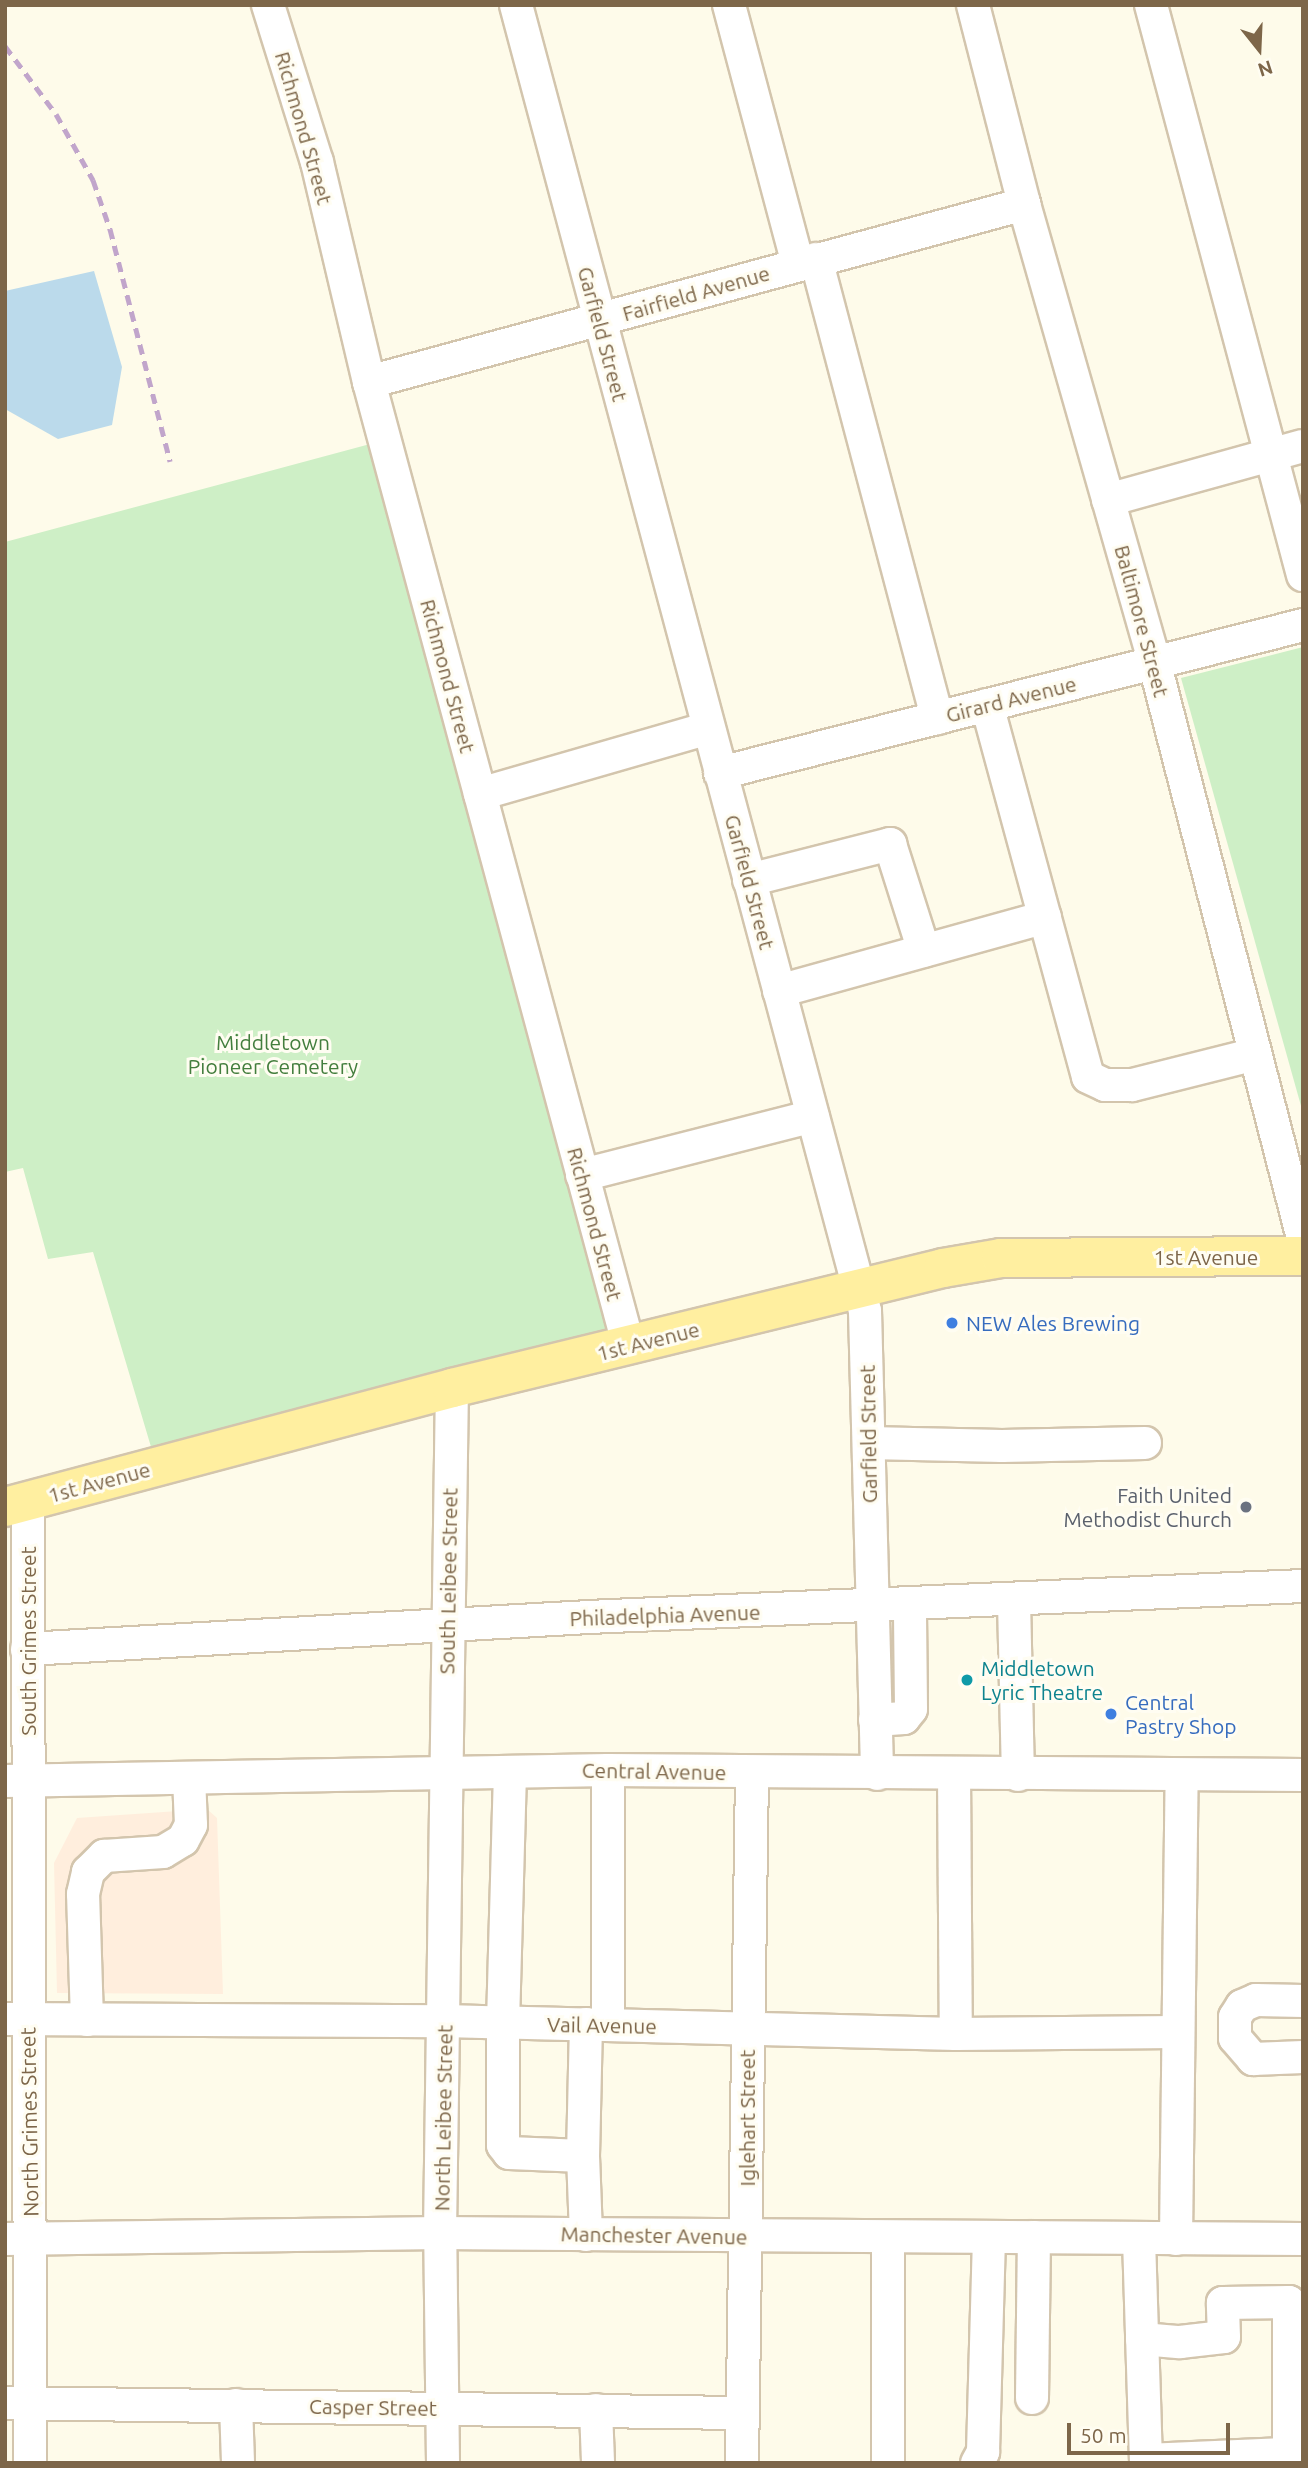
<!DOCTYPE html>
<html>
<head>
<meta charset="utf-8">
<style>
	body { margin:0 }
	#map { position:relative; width:1308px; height:2468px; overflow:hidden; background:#fefbea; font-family:Ubuntu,sans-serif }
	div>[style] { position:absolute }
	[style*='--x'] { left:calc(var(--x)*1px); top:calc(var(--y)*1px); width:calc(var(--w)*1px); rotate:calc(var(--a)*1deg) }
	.commercial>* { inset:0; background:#fed }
	.green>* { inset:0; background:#ceefc6 }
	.water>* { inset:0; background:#bbdaeb }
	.roads { filter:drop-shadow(2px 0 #d3c5ad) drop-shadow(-2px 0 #d3c5ad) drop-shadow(0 2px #d3c5ad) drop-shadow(0 -2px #d3c5ad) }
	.minor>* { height:32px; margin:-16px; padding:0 16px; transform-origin:16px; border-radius:16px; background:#fff }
	.major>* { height:38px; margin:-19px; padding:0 19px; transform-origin:19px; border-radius:19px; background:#ffefa0 }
	.rail>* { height:5px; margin-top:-2.5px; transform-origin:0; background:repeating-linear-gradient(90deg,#c1a5cb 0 10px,transparent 0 17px) }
	.dots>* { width:19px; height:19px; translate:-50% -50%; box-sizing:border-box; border:4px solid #fffdf2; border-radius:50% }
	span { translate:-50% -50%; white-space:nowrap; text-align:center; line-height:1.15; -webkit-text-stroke:6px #fffdf2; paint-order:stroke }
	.street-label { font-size:21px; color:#7d6649 }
	.park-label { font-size:21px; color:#437e3d }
	.shop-label { font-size:21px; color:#366cbe }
	.left { translate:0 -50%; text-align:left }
	.worship-label { font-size:21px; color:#5b616d }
	.right { translate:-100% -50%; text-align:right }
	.culture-label { font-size:21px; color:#0d838f }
	.frame { position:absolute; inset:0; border:7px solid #7d6649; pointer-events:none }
	.north { position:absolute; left:1224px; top:14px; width:70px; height:70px; -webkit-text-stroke:5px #fffdf2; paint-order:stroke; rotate:162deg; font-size:19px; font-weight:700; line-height:28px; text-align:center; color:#7d6649 }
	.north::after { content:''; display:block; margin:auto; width:24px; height:32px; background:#7d6649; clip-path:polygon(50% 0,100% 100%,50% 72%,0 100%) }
	.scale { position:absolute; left:1067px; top:2423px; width:163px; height:32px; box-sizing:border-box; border:4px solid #7d6649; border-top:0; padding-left:9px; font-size:21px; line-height:24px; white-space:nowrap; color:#7d6649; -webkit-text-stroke:5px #fffdf2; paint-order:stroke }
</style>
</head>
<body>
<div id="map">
	<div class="commercial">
		<div style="clip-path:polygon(207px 1809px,217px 1818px,223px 1994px,57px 1993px,54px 1863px,77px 1818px)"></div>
	</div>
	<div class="green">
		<div style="clip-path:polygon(385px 440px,629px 1347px,157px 1467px,93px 1252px,48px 1259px,23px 1168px,5px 1172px,5px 542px)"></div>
		<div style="clip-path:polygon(1303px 647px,1303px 1113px,1181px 678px)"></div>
	</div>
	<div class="water">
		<div style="clip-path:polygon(94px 271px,122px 367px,112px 425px,58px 439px,5px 409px,5px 291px)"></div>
	</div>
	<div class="roads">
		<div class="minor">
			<div style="--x:268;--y:5;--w:164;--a:72.7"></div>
			<div style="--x:317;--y:162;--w:226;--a:76.7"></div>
			<div style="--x:369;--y:382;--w:999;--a:74.92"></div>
			<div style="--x:516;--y:5;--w:1352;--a:75.04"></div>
			<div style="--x:865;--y:1311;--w:463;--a:88.5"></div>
			<div style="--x:729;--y:5;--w:268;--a:75.1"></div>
			<div style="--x:973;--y:5;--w:205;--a:75.6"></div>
			<div style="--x:1024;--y:204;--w:479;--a:74.1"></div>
			<div style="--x:1155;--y:665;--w:592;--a:75.52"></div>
			<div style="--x:1151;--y:5;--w:590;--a:75.07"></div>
			<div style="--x:816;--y:259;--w:475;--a:75.2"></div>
			<div style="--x:369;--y:382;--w:679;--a:-15.2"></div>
			<div style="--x:1108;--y:500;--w:202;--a:-15.5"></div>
			<div style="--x:987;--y:705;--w:385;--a:74.8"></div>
			<div style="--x:1088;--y:1077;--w:19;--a:25"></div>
			<div style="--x:1105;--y:1085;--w:27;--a:0"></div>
			<div style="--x:1132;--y:1085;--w:127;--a:-14.1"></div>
			<div style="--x:720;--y:773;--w:601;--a:-14.24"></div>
			<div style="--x:480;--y:794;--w:237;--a:-16.1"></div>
			<div style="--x:749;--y:880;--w:146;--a:-14.3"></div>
			<div style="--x:890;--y:844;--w:112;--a:72.4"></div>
			<div style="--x:779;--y:991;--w:276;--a:-15.5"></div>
			<div style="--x:582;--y:1175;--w:238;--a:-14.3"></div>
			<div style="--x:869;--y:1443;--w:133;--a:1.3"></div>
			<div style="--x:1002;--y:1446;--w:143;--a:-1.2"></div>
			<div style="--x:28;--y:1501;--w:962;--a:89.88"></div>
			<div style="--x:1014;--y:1601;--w:174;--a:88.7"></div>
			<div style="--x:27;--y:1649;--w:562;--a:-3.26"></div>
			<div style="--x:588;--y:1617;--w:716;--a:-2.48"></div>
			<div style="--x:875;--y:1720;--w:29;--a:-4"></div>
			<div style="--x:904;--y:1718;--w:11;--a:-52"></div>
			<div style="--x:911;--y:1709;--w:103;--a:-90.6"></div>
			<div style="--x:510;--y:1772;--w:250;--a:91.6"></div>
			<div style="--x:503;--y:2022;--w:123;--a:90"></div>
			<div style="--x:503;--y:2145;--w:10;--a:53"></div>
			<div style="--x:509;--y:2153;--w:74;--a:2.3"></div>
			<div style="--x:583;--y:2156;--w:132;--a:-88.7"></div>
			<div style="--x:954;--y:1773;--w:261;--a:89.6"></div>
			<div style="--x:5;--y:1781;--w:603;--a:-1.05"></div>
			<div style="--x:608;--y:1770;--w:695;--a:0.41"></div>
			<div style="--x:1303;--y:2001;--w:47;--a:-178.8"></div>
			<div style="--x:1256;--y:2000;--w:15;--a:157"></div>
			<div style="--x:1242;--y:2006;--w:13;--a:122"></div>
			<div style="--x:1235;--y:2017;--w:21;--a:90"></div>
			<div style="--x:1235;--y:2038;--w:28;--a:49"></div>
			<div style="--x:1253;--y:2059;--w:50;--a:-2.3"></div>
			<div style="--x:5;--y:2019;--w:440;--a:0.3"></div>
			<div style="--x:445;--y:2021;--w:511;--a:1.46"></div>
			<div style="--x:956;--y:2034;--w:221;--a:-0.5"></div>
			<div style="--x:87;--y:2020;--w:126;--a:-91.8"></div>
			<div style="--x:83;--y:1894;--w:23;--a:-77"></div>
			<div style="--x:88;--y:1872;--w:23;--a:-45"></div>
			<div style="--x:104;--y:1856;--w:59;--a:-3.9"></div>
			<div style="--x:163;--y:1852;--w:23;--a:-31"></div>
			<div style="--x:183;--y:1840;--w:17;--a:-62"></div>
			<div style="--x:191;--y:1825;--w:47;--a:-92.4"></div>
			<div style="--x:608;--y:2025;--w:255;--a:-90"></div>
			<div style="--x:583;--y:2156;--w:79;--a:87.8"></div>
			<div style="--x:5;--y:2239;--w:435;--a:-0.8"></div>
			<div style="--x:440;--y:2233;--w:863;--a:0.4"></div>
			<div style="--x:888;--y:2239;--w:224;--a:90"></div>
			<div style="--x:1139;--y:2239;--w:224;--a:88.2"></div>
			<div style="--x:1176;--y:2239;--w:462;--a:-89.3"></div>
			<div style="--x:1142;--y:2339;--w:38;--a:5"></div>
			<div style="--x:1180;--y:2342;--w:44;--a:-6.5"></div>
			<div style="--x:1224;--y:2337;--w:34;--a:-92"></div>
			<div style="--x:1223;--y:2303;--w:66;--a:-0.9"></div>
			<div style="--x:1289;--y:2302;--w:154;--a:90"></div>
			<div style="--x:1032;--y:2398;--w:161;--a:-89.3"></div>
			<div style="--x:5;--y:2403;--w:736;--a:0.78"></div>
			<div style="--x:236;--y:2405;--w:58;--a:88"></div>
			<div style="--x:596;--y:2410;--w:53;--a:87.8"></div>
			<div style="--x:1146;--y:2460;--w:139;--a:-2.5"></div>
			<div style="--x:1285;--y:2454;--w:18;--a:29"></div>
			<div style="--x:443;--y:2463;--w:230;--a:-90.7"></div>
			<div style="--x:440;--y:2233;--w:845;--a:-89.19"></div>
			<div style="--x:742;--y:2463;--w:691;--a:-89.17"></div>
			<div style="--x:977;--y:2463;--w:13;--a:-61"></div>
			<div style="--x:983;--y:2452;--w:214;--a:-88.4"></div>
		</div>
		<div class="major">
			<div style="--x:5;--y:1507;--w:463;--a:-14.9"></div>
			<div style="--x:452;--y:1388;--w:505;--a:-13.73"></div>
			<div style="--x:943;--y:1268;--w:59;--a:-9.8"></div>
			<div style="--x:1001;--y:1258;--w:302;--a:-0.4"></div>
		</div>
	</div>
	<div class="rail">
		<div style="--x:5;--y:46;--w:85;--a:53.1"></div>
		<div style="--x:56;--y:114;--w:76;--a:60.7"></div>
		<div style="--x:93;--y:180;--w:52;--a:70.9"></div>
		<div style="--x:110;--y:229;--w:240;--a:75.5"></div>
	</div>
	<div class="dots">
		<div style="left:952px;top:1323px;background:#3f7fe0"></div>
		<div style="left:1246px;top:1507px;background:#6b7280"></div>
		<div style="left:967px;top:1680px;background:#0f9aa8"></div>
		<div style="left:1111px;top:1714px;background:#3f7fe0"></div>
	</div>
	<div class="street-label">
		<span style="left:304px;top:128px;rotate:74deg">Richmond Street</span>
		<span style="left:696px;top:293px;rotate:-16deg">Fairfield Avenue</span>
		<span style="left:603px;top:334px;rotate:75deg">Garfield Street</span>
		<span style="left:1142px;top:621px;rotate:75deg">Baltimore Street</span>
		<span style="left:448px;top:676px;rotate:75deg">Richmond Street</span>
		<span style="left:1011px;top:699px;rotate:-14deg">Girard Avenue</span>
		<span style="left:750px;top:882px;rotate:75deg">Garfield Street</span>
		<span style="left:595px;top:1224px;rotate:75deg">Richmond Street</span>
		<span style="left:1206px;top:1257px">1st Avenue</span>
		<span style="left:648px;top:1341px;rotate:-14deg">1st Avenue</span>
		<span style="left:868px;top:1434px;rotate:-91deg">Garfield Street</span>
		<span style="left:99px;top:1482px;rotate:-15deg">1st Avenue</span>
		<span style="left:448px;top:1581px;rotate:-89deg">South Leibee Street</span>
		<span style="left:665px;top:1615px;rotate:-2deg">Philadelphia Avenue</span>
		<span style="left:28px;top:1641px;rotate:-90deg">South Grimes Street</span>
		<span style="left:654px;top:1771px;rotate:1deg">Central Avenue</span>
		<span style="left:602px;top:2025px;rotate:1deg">Vail Avenue</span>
		<span style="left:443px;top:2118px;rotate:-89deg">North Leibee Street</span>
		<span style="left:747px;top:2118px;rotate:-90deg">Iglehart Street</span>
		<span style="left:29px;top:2122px;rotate:-91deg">North Grimes Street</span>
		<span style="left:654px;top:2235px;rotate:1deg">Manchester Avenue</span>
		<span style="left:373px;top:2407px;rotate:1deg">Casper Street</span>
	</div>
	<div class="park-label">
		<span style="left:273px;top:1054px">Middletown<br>Pioneer Cemetery</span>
	</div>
	<div class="shop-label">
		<span class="left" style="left:966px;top:1323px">NEW Ales Brewing</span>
		<span class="left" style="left:1125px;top:1714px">Central<br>Pastry Shop</span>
	</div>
	<div class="worship-label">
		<span class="right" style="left:1232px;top:1507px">Faith United<br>Methodist Church</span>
	</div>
	<div class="culture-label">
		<span class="left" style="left:981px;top:1680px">Middletown<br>Lyric Theatre</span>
	</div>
	<div class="frame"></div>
	<div class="north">N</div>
	<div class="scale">50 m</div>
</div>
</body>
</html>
